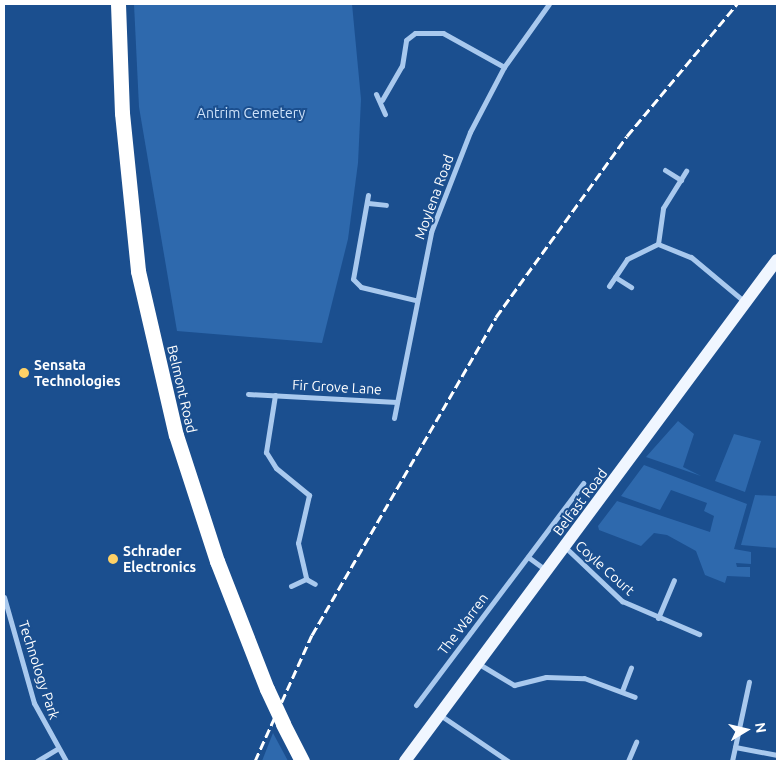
<!DOCTYPE html>
<html>
<head>
<meta charset="utf-8">
<style>
	body { margin:0 }
	#map { position:relative; width:781px; height:765px; overflow:hidden; background:#1b4f8f; font-family:Ubuntu,sans-serif }
	div>[style] { position:absolute }
	[style*='--x'] { left:calc(var(--x)*1px); top:calc(var(--y)*1px); width:calc(var(--w)*1px); rotate:calc(var(--a)*1deg) }
	.green>* { inset:0; background:#2e69ad }
	.street>* { height:5px; margin:-2.5px; padding:0 2.5px; transform-origin:2.5px; border-radius:2.5px; background:#a9c9ee }
	.primary>* { height:12px; margin:-6px; padding:0 6px; transform-origin:6px; border-radius:6px; background:#f0f6ff }
	.highway>* { height:15px; margin:-7.5px; padding:0 7.5px; transform-origin:7.5px; border-radius:7.5px; background:#fff }
	.rail>* { height:3px; margin-top:-1.5px; transform-origin:0; background:repeating-linear-gradient(90deg,#fff 0 9px,transparent 0 13px) }
	.highway-bridge>* { height:15px; margin:-7.5px; padding:0 7.5px; transform-origin:7.5px; border-radius:7.5px; background:#fff }
	.dots>* { width:14px; height:14px; translate:-50% -50%; box-sizing:border-box; border:2px solid #1b4f8f; border-radius:50% }
	span { translate:-50% -50%; white-space:nowrap; text-align:center; line-height:1.15; -webkit-text-stroke:4px #1b4f8f; paint-order:stroke }
	.park-label { font-size:14px; color:#cfe3fa }
	.street-label { font-size:14px; color:#fff }
	.poi-label { font-size:14px; color:#fff; font-weight:700 }
	.left { translate:0 -50%; text-align:left }
	.frame { position:absolute; inset:0; border:5px solid #fff; pointer-events:none }
	.north { position:absolute; left:721px; top:705px; width:50px; height:50px; -webkit-text-stroke:4px #1b4f8f; paint-order:stroke; rotate:81deg; font-size:14px; font-weight:700; line-height:20px; text-align:center; color:#fff }
	.north::after { content:''; display:block; margin:auto; width:18px; height:22px; background:#fff; clip-path:polygon(50% 0,100% 100%,50% 72%,0 100%) }
</style>
</head>
<body>
<div id="map">
	<div class="green">
		<div style="clip-path:polygon(134px 4px,352px 4px,361px 99px,358px 163px,348px 239px,322px 343px,177px 331px,139px 107px)"></div>
		<div style="clip-path:polygon(678px 421px,694px 434px,683px 467px,701px 476px,646px 457px)"></div>
		<div style="clip-path:polygon(734px 434px,761px 441px,745px 492px,715px 481px)"></div>
		<div style="clip-path:polygon(644px 465px,747px 504px,734px 549px,751px 552px,751px 564px,736px 563px,737px 567px,750px 567px,750px 577px,727px 576px,725px 583px,705px 575px,696px 551px,667px 535px,654px 533px,641px 546px,599px 530px,598px 526px,617px 501px,710px 532px,714px 516px,704px 511px,707px 503px,671px 490px,660px 510px,621px 496px)"></div>
		<div style="clip-path:polygon(755px 495px,777px 496px,777px 548px,741px 545px)"></div>
		<div style="clip-path:polygon(273px 733px,288px 761px,262px 761px)"></div>
	</div>
	<div class="street">
		<div style="--x:376;--y:94;--w:22;--a:66"></div>
		<div style="--x:382;--y:100;--w:39;--a:-60"></div>
		<div style="--x:402;--y:66;--w:26;--a:-81"></div>
		<div style="--x:406;--y:40;--w:11;--a:-38"></div>
		<div style="--x:415;--y:33;--w:28;--a:0"></div>
		<div style="--x:443;--y:33;--w:70;--a:29.1"></div>
		<div style="--x:665;--y:170;--w:19;--a:32"></div>
		<div style="--x:368;--y:195;--w:85;--a:100.1"></div>
		<div style="--x:353;--y:279;--w:11;--a:45"></div>
		<div style="--x:361;--y:287;--w:56;--a:13.5"></div>
		<div style="--x:368;--y:203;--w:18;--a:6"></div>
		<div style="--x:658;--y:244;--w:36;--a:-82"></div>
		<div style="--x:663;--y:208;--w:44;--a:-58.1"></div>
		<div style="--x:615;--y:277;--w:19;--a:32"></div>
		<div style="--x:609;--y:286;--w:32;--a:-56"></div>
		<div style="--x:627;--y:259;--w:34;--a:-26"></div>
		<div style="--x:658;--y:244;--w:35;--a:22"></div>
		<div style="--x:691;--y:257;--w:72;--a:39.9"></div>
		<div style="--x:248;--y:394;--w:149;--a:3.1"></div>
		<div style="--x:275;--y:395;--w:58;--a:99"></div>
		<div style="--x:266;--y:452;--w:19;--a:58"></div>
		<div style="--x:276;--y:468;--w:43;--a:39.3"></div>
		<div style="--x:309;--y:495;--w:49;--a:102.9"></div>
		<div style="--x:298;--y:543;--w:37;--a:77"></div>
		<div style="--x:306;--y:579;--w:10;--a:29"></div>
		<div style="--x:394;--y:418;--w:190;--a:-78.7"></div>
		<div style="--x:431;--y:232;--w:107;--a:-68.7"></div>
		<div style="--x:470;--y:132;--w:73;--a:-62.4"></div>
		<div style="--x:504;--y:67;--w:77;--a:-54.5"></div>
		<div style="--x:565;--y:547;--w:79;--a:43.5"></div>
		<div style="--x:622;--y:601;--w:84;--a:23.2"></div>
		<div style="--x:528;--y:557;--w:22;--a:36"></div>
		<div style="--x:291;--y:586;--w:17;--a:-25"></div>
		<div style="--x:4;--y:597;--w:110;--a:74.2"></div>
		<div style="--x:34;--y:703;--w:66;--a:61.1"></div>
		<div style="--x:658;--y:618;--w:41;--a:-67.2"></div>
		<div style="--x:479;--y:664;--w:41;--a:31"></div>
		<div style="--x:514;--y:685;--w:33;--a:-14"></div>
		<div style="--x:546;--y:677;--w:38;--a:2"></div>
		<div style="--x:584;--y:678;--w:54;--a:20.4"></div>
		<div style="--x:622;--y:691;--w:25;--a:-69"></div>
		<div style="--x:416;--y:705;--w:278;--a:-53"></div>
		<div style="--x:440;--y:715;--w:82;--a:34.1"></div>
		<div style="--x:735;--y:747;--w:43;--a:10.8"></div>
		<div style="--x:37;--y:761;--w:23;--a:-31"></div>
		<div style="--x:628;--y:761;--w:21;--a:-67"></div>
		<div style="--x:732;--y:761;--w:81;--a:-77.9"></div>
	</div>
	<div class="primary">
		<div style="--x:405;--y:761;--w:624;--a:-53.41"></div>
	</div>
	<div class="highway">
		<div style="--x:118;--y:4;--w:109;--a:87.9"></div>
		<div style="--x:122;--y:113;--w:159;--a:84.2"></div>
		<div style="--x:138;--y:271;--w:168;--a:77"></div>
		<div style="--x:176;--y:435;--w:133;--a:72"></div>
		<div style="--x:217;--y:561;--w:137;--a:68.7"></div>
		<div style="--x:283;--y:724;--w:42;--a:62.8"></div>
	</div>
	<div class="rail">
		<div style="--x:255;--y:761;--w:138;--a:-65.7"></div>
		<div style="--x:312;--y:635;--w:367;--a:-59.9"></div>
		<div style="--x:496;--y:317;--w:223;--a:-54.1"></div>
		<div style="--x:627;--y:136;--w:172;--a:-50.2"></div>
	</div>
	<div class="highway-bridge">
		<div style="--x:267;--y:689;--w:38;--a:65"></div>
	</div>
	<div class="dots">
		<div style="left:24px;top:373px;background:#ffd166"></div>
		<div style="left:113px;top:559px;background:#ffd166"></div>
	</div>
	<div class="park-label">
		<span style="left:251px;top:113px">Antrim Cemetery</span>
	</div>
	<div class="street-label">
		<span style="left:434px;top:197px;rotate:-70deg">Moylena Road</span>
		<span style="left:337px;top:387px;rotate:3deg">Fir Grove Lane</span>
		<span style="left:182px;top:389px;rotate:77deg">Belmont Road</span>
		<span style="left:580px;top:502px;rotate:-53deg">Belfast Road</span>
		<span style="left:605px;top:568px;rotate:42deg">Coyle Court</span>
		<span style="left:463px;top:624px;rotate:-53deg">The Warren</span>
		<span style="left:39px;top:670px;rotate:72deg">Technology Park</span>
	</div>
	<div class="poi-label">
		<span class="left" style="left:34px;top:373px">Sensata<br>Technologies</span>
		<span class="left" style="left:123px;top:559px">Schrader<br>Electronics</span>
	</div>
	<div class="frame"></div>
	<div class="north">N</div>
</div>
</body>
</html>
